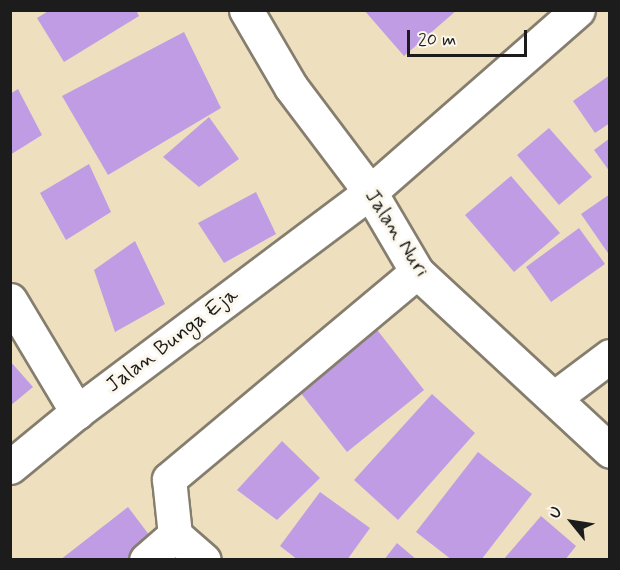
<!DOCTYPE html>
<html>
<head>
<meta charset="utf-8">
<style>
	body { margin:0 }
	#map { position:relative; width:620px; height:570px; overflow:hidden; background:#eee0bf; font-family:Mynerve,sans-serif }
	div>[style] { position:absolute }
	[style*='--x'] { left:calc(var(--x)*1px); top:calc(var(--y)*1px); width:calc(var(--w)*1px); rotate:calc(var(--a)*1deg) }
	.building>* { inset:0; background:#bf9ce3 }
	.roads { filter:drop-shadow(2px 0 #857e6e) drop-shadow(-2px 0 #857e6e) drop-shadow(0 2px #857e6e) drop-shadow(0 -2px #857e6e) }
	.minor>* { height:33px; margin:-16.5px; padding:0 16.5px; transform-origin:16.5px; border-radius:16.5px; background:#fff }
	span { translate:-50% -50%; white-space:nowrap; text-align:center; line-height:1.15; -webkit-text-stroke:6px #fbf7ec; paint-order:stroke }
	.street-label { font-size:21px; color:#1c1c1c }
	.frame { position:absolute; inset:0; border:12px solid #1c1c1c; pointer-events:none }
	.north { position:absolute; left:542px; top:492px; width:60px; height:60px; -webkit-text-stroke:4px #fbf7ec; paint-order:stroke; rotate:300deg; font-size:16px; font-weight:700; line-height:24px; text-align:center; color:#1c1c1c }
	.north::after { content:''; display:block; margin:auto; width:21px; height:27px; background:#1c1c1c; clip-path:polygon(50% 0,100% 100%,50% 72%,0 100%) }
	.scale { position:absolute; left:407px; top:30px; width:120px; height:27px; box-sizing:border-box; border:3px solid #1c1c1c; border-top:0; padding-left:8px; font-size:18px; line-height:21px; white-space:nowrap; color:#1c1c1c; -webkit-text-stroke:4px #fbf7ec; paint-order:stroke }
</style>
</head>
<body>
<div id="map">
	<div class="building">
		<div style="clip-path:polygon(50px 10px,136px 10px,139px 16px,64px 62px,37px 18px)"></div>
		<div style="clip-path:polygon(364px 10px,457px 10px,404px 56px)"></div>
		<div style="clip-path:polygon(184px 32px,221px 108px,108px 175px,62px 96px)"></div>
		<div style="clip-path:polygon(610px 75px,610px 123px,595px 133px,573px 101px)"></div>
		<div style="clip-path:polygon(18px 89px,42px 135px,10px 155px,10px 94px)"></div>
		<div style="clip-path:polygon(209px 117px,239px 159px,199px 187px,163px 157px)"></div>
		<div style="clip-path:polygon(549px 128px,592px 177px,559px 205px,517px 155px)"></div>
		<div style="clip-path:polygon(610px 138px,610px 172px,594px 150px)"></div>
		<div style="clip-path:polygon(89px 164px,111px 212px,66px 240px,40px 193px)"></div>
		<div style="clip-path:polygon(511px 176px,560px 233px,514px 272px,465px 215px)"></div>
		<div style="clip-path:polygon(256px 192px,276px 234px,224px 263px,198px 223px)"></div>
		<div style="clip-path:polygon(610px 194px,610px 256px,581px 214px)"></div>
		<div style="clip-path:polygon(579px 228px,605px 264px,551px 302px,526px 267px)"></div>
		<div style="clip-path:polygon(135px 241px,165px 304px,115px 332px,94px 270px)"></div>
		<div style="clip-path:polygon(371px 322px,424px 390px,347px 452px,293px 383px)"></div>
		<div style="clip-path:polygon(10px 361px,33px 387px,10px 406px)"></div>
		<div style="clip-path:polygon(432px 394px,475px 433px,398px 520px,354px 480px)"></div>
		<div style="clip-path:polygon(282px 441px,320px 478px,277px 520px,237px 490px)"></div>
		<div style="clip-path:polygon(478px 452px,532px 494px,481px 560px,452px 560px,416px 532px)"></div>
		<div style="clip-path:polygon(320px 492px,370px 528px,347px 560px,298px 560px,280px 546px)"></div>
		<div style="clip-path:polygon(128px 507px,153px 540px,127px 560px,60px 560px)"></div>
		<div style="clip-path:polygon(541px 516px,576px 546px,565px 560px,503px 560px)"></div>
		<div style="clip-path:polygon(397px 543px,417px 560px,384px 560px)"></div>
	</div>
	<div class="roads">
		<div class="minor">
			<div style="--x:246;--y:10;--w:89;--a:59.7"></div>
			<div style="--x:291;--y:87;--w:131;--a:53"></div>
			<div style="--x:370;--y:192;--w:93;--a:59.6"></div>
			<div style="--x:417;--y:272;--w:263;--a:42.8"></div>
			<div style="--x:10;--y:300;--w:131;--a:59.1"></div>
			<div style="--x:554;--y:398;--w:70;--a:-36.9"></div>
			<div style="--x:10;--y:467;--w:87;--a:-39.4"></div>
			<div style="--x:77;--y:412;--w:366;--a:-36.9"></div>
			<div style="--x:370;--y:192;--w:276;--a:-41.2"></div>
			<div style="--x:175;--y:535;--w:56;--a:-96.1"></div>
			<div style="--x:169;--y:479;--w:323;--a:-39.9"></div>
			<div style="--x:146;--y:560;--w:38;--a:-41"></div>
			<div style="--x:175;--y:535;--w:38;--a:41"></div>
		</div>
	</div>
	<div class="street-label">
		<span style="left:397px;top:233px;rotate:57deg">Jalan Nuri</span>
		<span style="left:172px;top:340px;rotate:-37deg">Jalan Bunga Eja</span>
	</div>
	<div class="frame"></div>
	<div class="north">U</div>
	<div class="scale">20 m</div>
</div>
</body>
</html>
